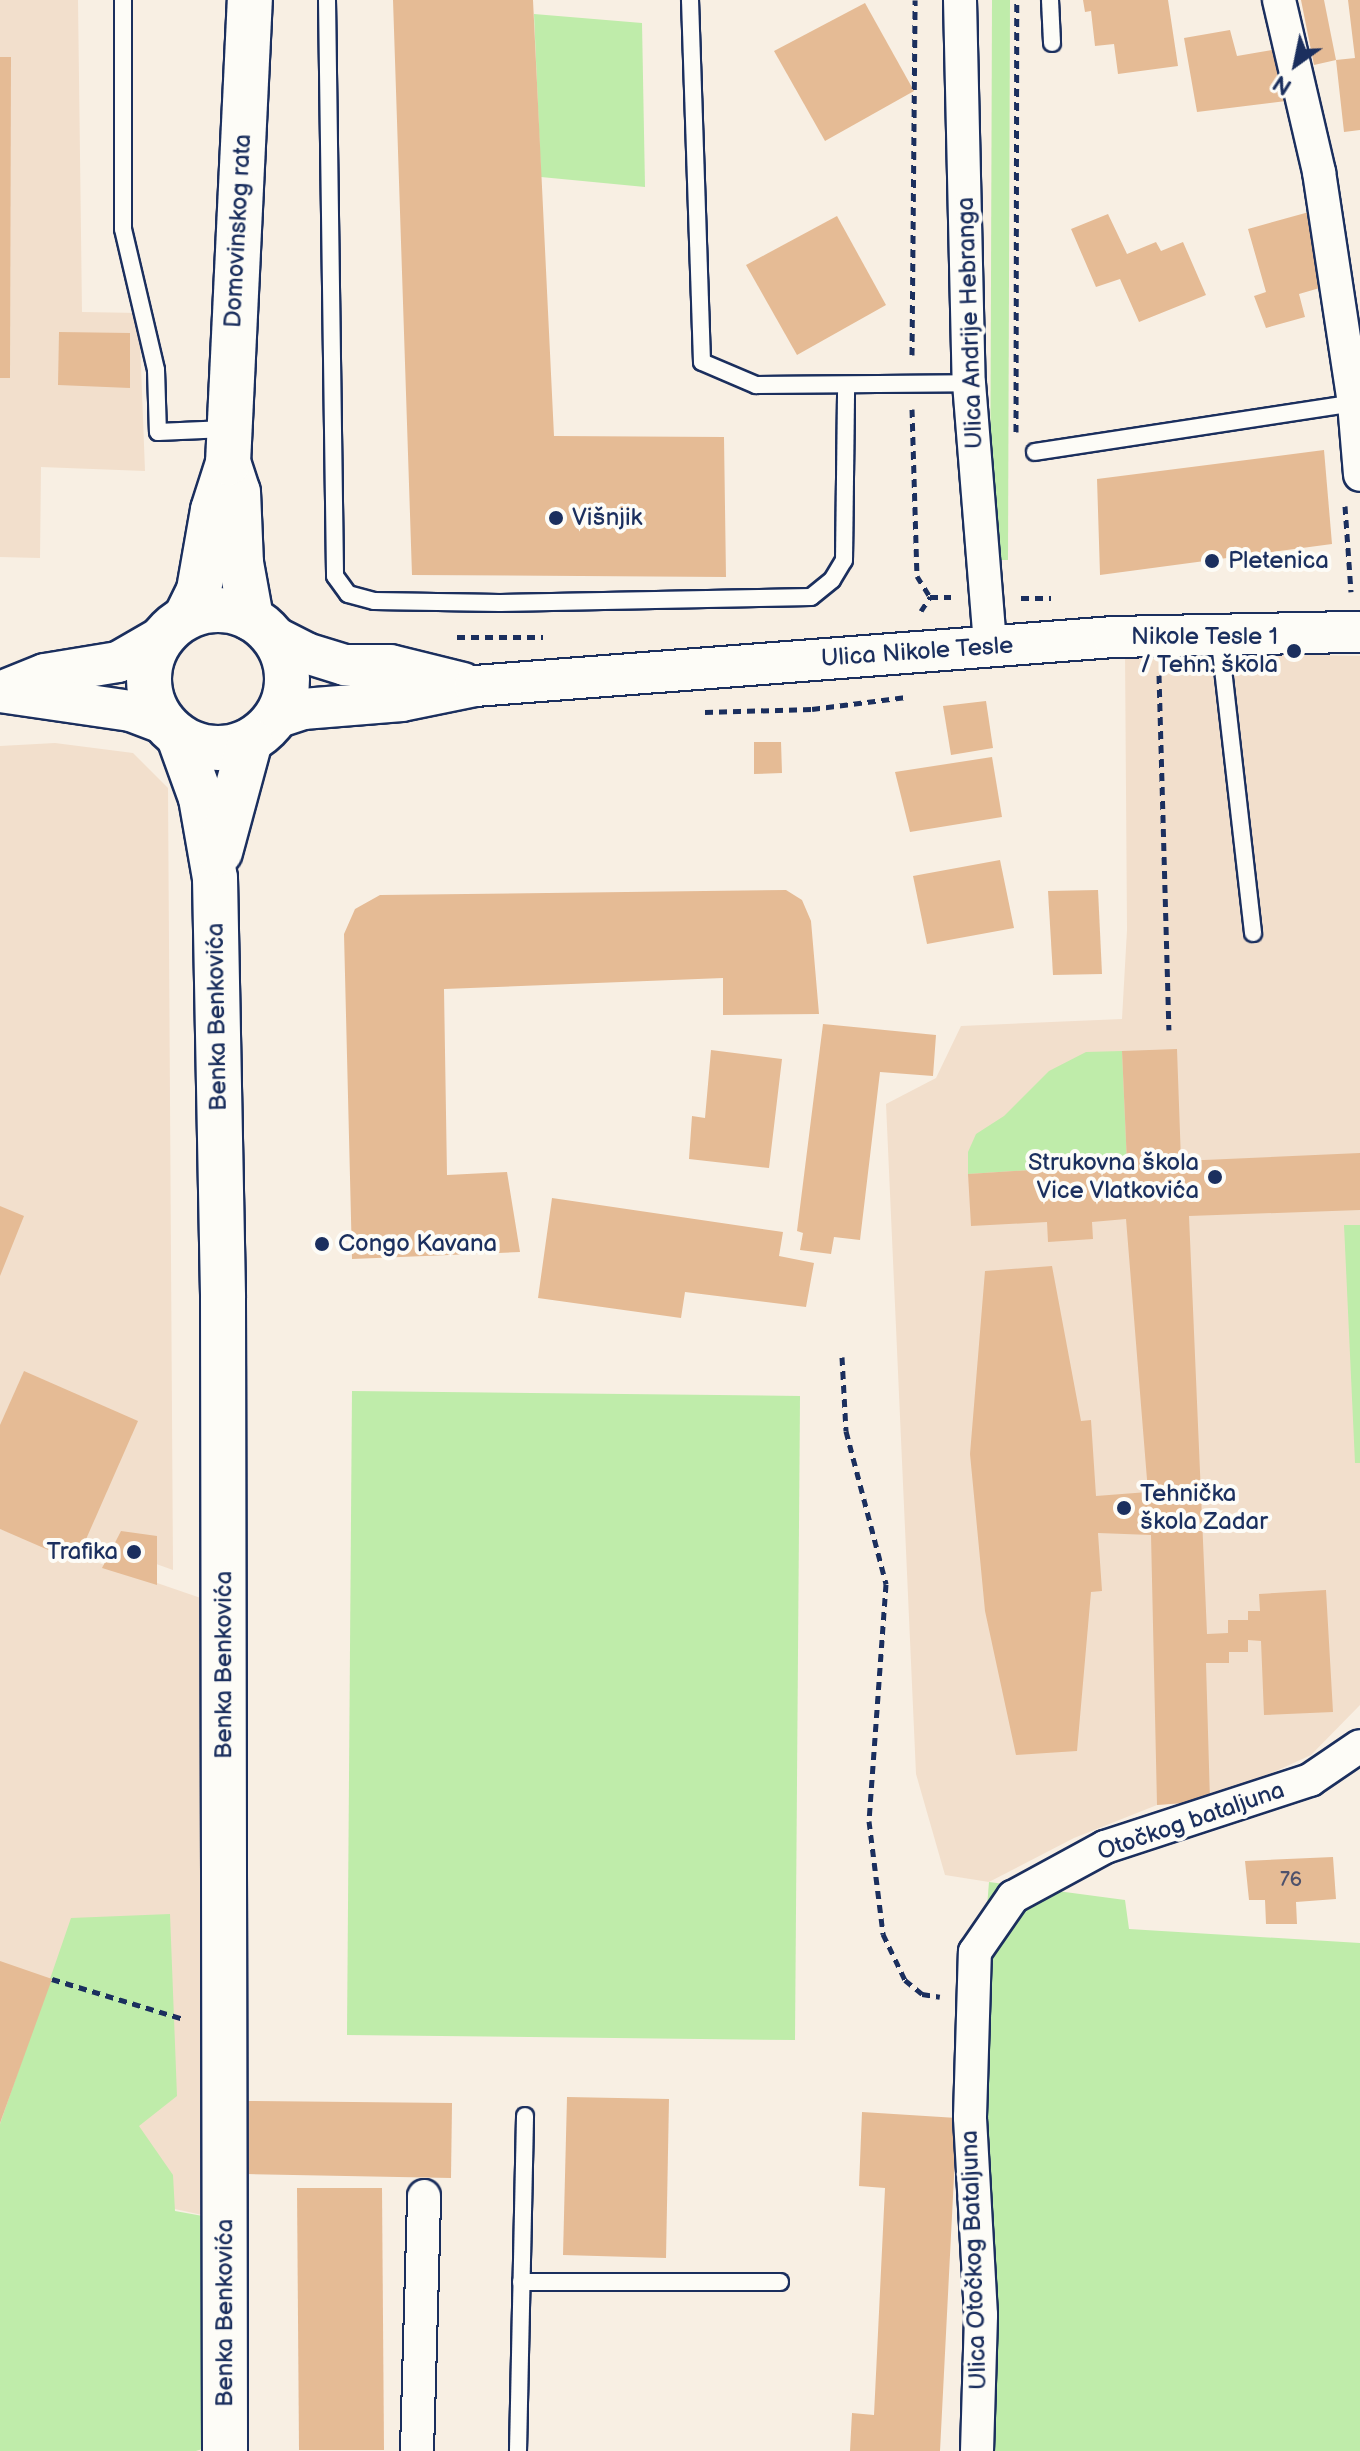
<!DOCTYPE html>
<html>
<head>
<meta charset="utf-8">
<style>
	body { margin:0 }
	#map { position:relative; width:1360px; height:2451px; overflow:hidden; background:#f8efe3; font-family:"Balsamiq Sans",sans-serif }
	div>[style] { position:absolute }
	[style*='--x'] { left:calc(var(--x)*1px); top:calc(var(--y)*1px); width:calc(var(--w)*1px); rotate:calc(var(--a)*1deg) }
	.built>* { inset:0; background:#f2dfcc }
	.green>* { inset:0; background:#bfecaa }
	.building>* { inset:0; background:#e5bb95 }
	.path>* { height:5px; margin-top:-2.5px; transform-origin:0; background:repeating-linear-gradient(90deg,#1b2f5e 0 8px,transparent 0 14px) }
	.roads { filter:drop-shadow(2px 0 #1b2f5e) drop-shadow(-2px 0 #1b2f5e) drop-shadow(0 2px #1b2f5e) drop-shadow(0 -2px #1b2f5e) }
	.service>* { height:16px; margin:-8px; padding:0 8px; transform-origin:8px; border-radius:8px; background:#fdfcf7 }
	.minor>* { height:32px; margin:-16px; padding:0 16px; transform-origin:16px; border-radius:16px; background:#fdfcf7 }
	.tertiary>* { height:40px; margin:-20px; padding:0 20px; transform-origin:20px; border-radius:20px; background:#fdfcf7 }
	.secondary>* { height:44px; margin:-22px; padding:0 22px; transform-origin:22px; border-radius:22px; background:#fdfcf7 }
	.secondary>.ring { margin:-22px; padding:0; box-sizing:content-box; background:none; border:44px solid #fdfcf7; border-radius:50% }
	.dots>* { width:22px; height:22px; translate:-50% -50%; box-sizing:border-box; border:4px solid #fdfcf7; border-radius:50% }
	span { translate:-50% -50%; white-space:nowrap; text-align:center; line-height:1.15; -webkit-text-stroke:8px #fdfcf7; paint-order:stroke }
	.number-label { font-size:20px; color:#4e526c }
	.number-label span { -webkit-text-stroke-width:0 }
	.street-label { font-size:24px; color:#1b2f5e }
	.poi-label { font-size:24px; color:#1b2f5e }
	.left { translate:0 -50%; text-align:left }
	.right { translate:-100% -50%; text-align:right }
	.north { position:absolute; left:1256px; top:24px; width:80px; height:80px; -webkit-text-stroke:6px #fdfcf7; paint-order:stroke; rotate:213deg; font-size:22px; font-weight:700; line-height:32px; text-align:center; color:#1b2f5e }
	.north::after { content:''; display:block; margin:auto; width:28px; height:36px; background:#1b2f5e; clip-path:polygon(50% 0,100% 100%,50% 72%,0 100%) }
</style>
</head>
<body>
<div id="map">
	<div class="built">
		<div style="clip-path:polygon(0 0,78px 0,82px 312px,139px 313px,145px 471px,41px 467px,40px 558px,0 557px)"></div>
		<div style="clip-path:polygon(1125px 651px,1360px 656px,1360px 1705px,1311px 1755px,1210px 1801px,1157px 1805px,1074px 1838px,989px 1882px,945px 1875px,916px 1774px,886px 1104px,936px 1078px,961px 1026px,1122px 1019px,1127px 930px)"></div>
		<div style="clip-path:polygon(55px 743px,133px 753px,168px 788px,173px 1570px,0 1508px,0 746px)"></div>
		<div style="clip-path:polygon(0 1529px,224px 1606px,225px 2220px,143px 2202px,0 2145px)"></div>
	</div>
	<div class="green">
		<div style="clip-path:polygon(992px 0,1010px 0,1008px 560px,990px 560px)"></div>
		<div style="clip-path:polygon(534px 14px,642px 23px,645px 187px,541px 177px)"></div>
		<div style="clip-path:polygon(1122px 1051px,1127px 1164px,968px 1174px,968px 1152px,976px 1134px,1004px 1116px,1049px 1071px,1086px 1052px)"></div>
		<div style="clip-path:polygon(1344px 1225px,1360px 1225px,1360px 1463px,1355px 1463px)"></div>
		<div style="clip-path:polygon(352px 1391px,800px 1396px,795px 2040px,347px 2035px)"></div>
		<div style="clip-path:polygon(989px 1882px,1125px 1900px,1129px 1929px,1360px 1943px,1360px 2451px,977px 2451px,970px 2117px)"></div>
		<div style="clip-path:polygon(170px 1914px,177px 2096px,139px 2126px,173px 2175px,175px 2211px,225px 2220px,225px 2442px,196px 2451px,0 2451px,0 2124px,71px 1918px)"></div>
	</div>
	<div class="building">
		<div style="clip-path:polygon(393px 0,533px 0,554px 436px,724px 437px,726px 577px,412px 575px)"></div>
		<div style="clip-path:polygon(1083px 0,1168px 0,1178px 66px,1118px 74px,1114px 44px,1095px 46px,1091px 11px,1085px 12px)"></div>
		<div style="clip-path:polygon(1301px 0,1324px 0,1336px 60px,1355px 58px,1348px 0,1360px 0,1360px 130px,1344px 132px,1336px 60px,1314px 65px)"></div>
		<div style="clip-path:polygon(865px 3px,914px 91px,825px 141px,774px 51px)"></div>
		<div style="clip-path:polygon(1230px 30px,1237px 56px,1277px 49px,1286px 101px,1197px 112px,1184px 38px)"></div>
		<div style="clip-path:polygon(0 57px,11px 57px,10px 378px,0 378px)"></div>
		<div style="clip-path:polygon(1309px 212px,1330px 285px,1299px 294px,1305px 317px,1266px 328px,1254px 296px,1266px 292px,1248px 229px)"></div>
		<div style="clip-path:polygon(1108px 214px,1127px 254px,1156px 242px,1161px 251px,1183px 242px,1206px 295px,1139px 322px,1120px 279px,1096px 287px,1071px 229px)"></div>
		<div style="clip-path:polygon(837px 216px,886px 305px,797px 355px,746px 265px)"></div>
		<div style="clip-path:polygon(59px 332px,130px 333px,130px 388px,58px 385px)"></div>
		<div style="clip-path:polygon(1324px 450px,1332px 544px,1100px 575px,1097px 479px)"></div>
		<div style="clip-path:polygon(986px 701px,993px 748px,951px 755px,943px 706px)"></div>
		<div style="clip-path:polygon(754px 742px,781px 742px,782px 773px,754px 774px)"></div>
		<div style="clip-path:polygon(992px 757px,1002px 817px,910px 832px,895px 772px)"></div>
		<div style="clip-path:polygon(1000px 860px,1014px 928px,927px 944px,913px 876px)"></div>
		<div style="clip-path:polygon(786px 890px,802px 900px,811px 921px,819px 1014px,723px 1015px,723px 978px,444px 989px,447px 1175px,507px 1172px,520px 1252px,352px 1259px,344px 934px,355px 909px,380px 895px)"></div>
		<div style="clip-path:polygon(1098px 890px,1102px 974px,1053px 975px,1048px 891px)"></div>
		<div style="clip-path:polygon(823px 1024px,936px 1035px,933px 1076px,880px 1072px,860px 1240px,834px 1237px,831px 1254px,800px 1250px,803px 1233px,797px 1231px)"></div>
		<div style="clip-path:polygon(1177px 1049px,1181px 1161px,1360px 1153px,1360px 1210px,1189px 1216px,1207px 1634px,1228px 1633px,1228px 1620px,1248px 1620px,1248px 1611px,1260px 1611px,1259px 1594px,1326px 1590px,1333px 1712px,1264px 1715px,1261px 1641px,1248px 1640px,1248px 1652px,1229px 1652px,1229px 1663px,1206px 1663px,1210px 1801px,1157px 1805px,1151px 1535px,1098px 1533px,1102px 1591px,1091px 1592px,1077px 1751px,1016px 1755px,985px 1611px,970px 1454px,985px 1271px,1052px 1266px,1081px 1421px,1091px 1420px,1096px 1496px,1148px 1492px,1126px 1219px,1092px 1222px,1093px 1239px,1048px 1242px,1047px 1222px,971px 1226px,968px 1174px,1127px 1164px,1122px 1051px)"></div>
		<div style="clip-path:polygon(711px 1050px,782px 1059px,769px 1168px,689px 1159px,692px 1116px,705px 1118px)"></div>
		<div style="clip-path:polygon(552px 1198px,783px 1232px,779px 1256px,814px 1263px,806px 1307px,685px 1292px,681px 1318px,538px 1298px)"></div>
		<div style="clip-path:polygon(0 1206px,24px 1216px,0 1276px)"></div>
		<div style="clip-path:polygon(24px 1371px,138px 1421px,76px 1562px,0 1529px,0 1425px)"></div>
		<div style="clip-path:polygon(121px 1531px,157px 1536px,157px 1585px,102px 1568px)"></div>
		<div style="clip-path:polygon(1333px 1857px,1336px 1899px,1296px 1902px,1297px 1924px,1266px 1924px,1265px 1900px,1249px 1900px,1245px 1861px)"></div>
		<div style="clip-path:polygon(0 1961px,52px 1979px,0 2123px)"></div>
		<div style="clip-path:polygon(567px 2097px,669px 2099px,666px 2258px,563px 2255px)"></div>
		<div style="clip-path:polygon(248px 2101px,452px 2103px,451px 2178px,247px 2174px)"></div>
		<div style="clip-path:polygon(862px 2112px,957px 2118px,940px 2451px,850px 2451px,852px 2413px,874px 2415px,885px 2188px,859px 2186px)"></div>
		<div style="clip-path:polygon(297px 2188px,382px 2188px,384px 2450px,299px 2450px)"></div>
	</div>
	<div class="path">
		<div style="--x:912;--y:355;--w:355;--a:-89.5"></div>
		<div style="--x:912;--y:409;--w:167;--a:88.3"></div>
		<div style="--x:917;--y:576;--w:25;--a:58"></div>
		<div style="--x:1016;--y:432;--w:432;--a:-89.9"></div>
		<div style="--x:1345;--y:506;--w:86;--a:86"></div>
		<div style="--x:1021;--y:598;--w:30;--a:0"></div>
		<div style="--x:921;--y:611;--w:17;--a:-57"></div>
		<div style="--x:930;--y:597;--w:21;--a:0"></div>
		<div style="--x:457;--y:637;--w:86;--a:0"></div>
		<div style="--x:1159;--y:675;--w:355;--a:88.4"></div>
		<div style="--x:705;--y:712;--w:107;--a:-1.6"></div>
		<div style="--x:812;--y:709;--w:95;--a:-7.3"></div>
		<div style="--x:842;--y:1357;--w:74;--a:86.9"></div>
		<div style="--x:846;--y:1431;--w:158;--a:75.3"></div>
		<div style="--x:886;--y:1584;--w:238;--a:94.1"></div>
		<div style="--x:869;--y:1821;--w:114;--a:82.9"></div>
		<div style="--x:883;--y:1934;--w:51;--a:64.4"></div>
		<div style="--x:905;--y:1980;--w:22;--a:39"></div>
		<div style="--x:922;--y:1994;--w:18;--a:9"></div>
		<div style="--x:52;--y:1979;--w:138;--a:16.9"></div>
	</div>
	<div class="roads">
		<div class="service">
			<div style="--x:123;--y:0;--w:229;--a:90"></div>
			<div style="--x:123;--y:229;--w:145;--a:76.8"></div>
			<div style="--x:156;--y:370;--w:62;--a:88.2"></div>
			<div style="--x:158;--y:432;--w:68;--a:-2.5"></div>
			<div style="--x:327;--y:0;--w:576;--a:89.2"></div>
			<div style="--x:335;--y:576;--w:22;--a:54"></div>
			<div style="--x:348;--y:594;--w:27;--a:15"></div>
			<div style="--x:374;--y:601;--w:126;--a:0.9"></div>
			<div style="--x:500;--y:603;--w:311;--a:-1.1"></div>
			<div style="--x:811;--y:597;--w:27;--a:-39"></div>
			<div style="--x:832;--y:580;--w:23;--a:-59"></div>
			<div style="--x:844;--y:560;--w:173;--a:-89.3"></div>
			<div style="--x:690;--y:0;--w:362;--a:88.1"></div>
			<div style="--x:702;--y:362;--w:59;--a:23.1"></div>
			<div style="--x:756;--y:385;--w:213;--a:-0.5"></div>
			<div style="--x:1050;--y:0;--w:43;--a:87.3"></div>
			<div style="--x:1035;--y:452;--w:323;--a:-8.7"></div>
			<div style="--x:1219;--y:634;--w:301;--a:83.5"></div>
			<div style="--x:521;--y:2282;--w:259;--a:0"></div>
			<div style="--x:518;--y:2451;--w:335;--a:-88.8"></div>
		</div>
		<div class="minor">
			<div style="--x:960;--y:0;--w:383;--a:88.7"></div>
			<div style="--x:969;--y:383;--w:264;--a:85.4"></div>
			<div style="--x:1279;--y:0;--w:177;--a:76.9"></div>
			<div style="--x:1319;--y:172;--w:234;--a:81.4"></div>
			<div style="--x:1354;--y:403;--w:72;--a:85.2"></div>
			<div style="--x:417;--y:2451;--w:255;--a:-88.4"></div>
			<div style="--x:977;--y:2451;--w:136;--a:-88.3"></div>
			<div style="--x:981;--y:2315;--w:198;--a:-93.2"></div>
			<div style="--x:970;--y:2117;--w:165;--a:-88.3"></div>
			<div style="--x:975;--y:1952;--w:67;--a:-55.4"></div>
			<div style="--x:1013;--y:1897;--w:105;--a:-28.5"></div>
			<div style="--x:1105;--y:1847;--w:216;--a:-18.1"></div>
			<div style="--x:1310;--y:1780;--w:60;--a:-34.2"></div>
		</div>
		<div class="tertiary">
			<div style="--x:273;--y:636;--w:37;--a:27"></div>
			<div style="--x:306;--y:653;--w:41;--a:17.1"></div>
			<div style="--x:345;--y:665;--w:45;--a:0"></div>
			<div style="--x:390;--y:665;--w:75;--a:13.9"></div>
			<div style="--x:0;--y:692;--w:48;--a:-21.8"></div>
			<div style="--x:45;--y:674;--w:74;--a:-9.3"></div>
			<div style="--x:118;--y:662;--w:52;--a:-30"></div>
			<div style="--x:0;--y:692;--w:132;--a:8.3"></div>
			<div style="--x:131;--y:711;--w:36;--a:21"></div>
			<div style="--x:276;--y:718;--w:28;--a:-18"></div>
			<div style="--x:303;--y:709;--w:99;--a:-4.6"></div>
			<div style="--x:402;--y:701;--w:75;--a:-11.6"></div>
			<div style="--x:475;--y:686;--w:640;--a:-4.39"></div>
			<div style="--x:1113;--y:637;--w:247;--a:-1.2"></div>
		</div>
		<div class="secondary">
			<div style="--x:229;--y:465;--w:28;--a:72"></div>
			<div style="--x:238;--y:492;--w:71;--a:87.6"></div>
			<div style="--x:241;--y:563;--w:56;--a:79.7"></div>
			<div class="ring" style="left:149px;top:610px;width:94px;height:94px"></div>
			<div style="--x:186;--y:617;--w:30;--a:-64"></div>
			<div style="--x:199;--y:590;--w:81;--a:-80.1"></div>
			<div style="--x:213;--y:510;--w:49;--a:-72.3"></div>
			<div style="--x:228;--y:463;--w:464;--a:-87.3"></div>
			<div style="--x:179;--y:737;--w:65;--a:70.2"></div>
			<div style="--x:201;--y:798;--w:81;--a:80.1"></div>
			<div style="--x:215;--y:878;--w:420;--a:88.9"></div>
			<div style="--x:223;--y:1298;--w:1153;--a:89.9"></div>
			<div style="--x:220;--y:852;--w:115;--a:-74.9"></div>
		</div>
	</div>
	<div class="dots">
		<div style="left:556px;top:518px;background:#1b2f5e"></div>
		<div style="left:1212px;top:561px;background:#1b2f5e"></div>
		<div style="left:1294px;top:651px;background:#1b2f5e"></div>
		<div style="left:1215px;top:1177px;background:#1b2f5e"></div>
		<div style="left:322px;top:1244px;background:#1b2f5e"></div>
		<div style="left:1124px;top:1508px;background:#1b2f5e"></div>
		<div style="left:134px;top:1552px;background:#1b2f5e"></div>
	</div>
	<div class="number-label">
		<span style="left:1291px;top:1880px">76</span>
	</div>
	<div class="street-label">
		<span style="left:238px;top:231px;rotate:-87deg">Domovinskog rata</span>
		<span style="left:970px;top:323px;rotate:-92deg">Ulica Andrije Hebranga</span>
		<span style="left:917px;top:652px;rotate:-4deg">Ulica Nikole Tesle</span>
		<span style="left:217px;top:1017px;rotate:-91deg">Benka Benkovića</span>
		<span style="left:224px;top:1665px;rotate:-90deg">Benka Benkovića</span>
		<span style="left:1191px;top:1821px;rotate:-19deg">Otočkog bataljuna</span>
		<span style="left:974px;top:2260px;rotate:-92deg">Ulica Otočkog Bataljuna</span>
		<span style="left:225px;top:2313px;rotate:-90deg">Benka Benkovića</span>
	</div>
	<div class="poi-label">
		<span class="left" style="left:572px;top:518px">Višnjik</span>
		<span class="left" style="left:1228px;top:561px">Pletenica</span>
		<span class="right" style="left:1278px;top:651px">Nikole Tesle 1<br>/ Tehn. škola</span>
		<span class="right" style="left:1199px;top:1177px">Strukovna škola<br>Vice Vlatkovića</span>
		<span class="left" style="left:338px;top:1244px">Congo Kavana</span>
		<span class="left" style="left:1140px;top:1508px">Tehnička<br>škola Zadar</span>
		<span class="right" style="left:118px;top:1552px">Trafika</span>
	</div>
	<div class="north">N</div>
</div>
</body>
</html>
